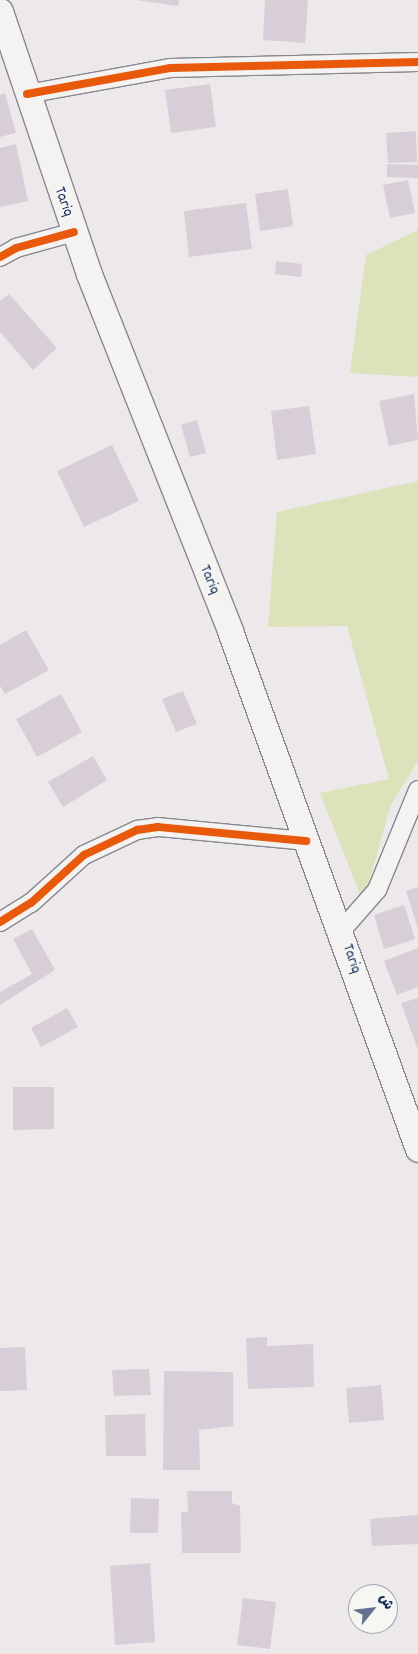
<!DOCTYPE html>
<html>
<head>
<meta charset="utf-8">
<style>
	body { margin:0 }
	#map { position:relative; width:418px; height:1654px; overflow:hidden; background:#ede9eb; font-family:Dekko,"Playpen Sans Arabic",sans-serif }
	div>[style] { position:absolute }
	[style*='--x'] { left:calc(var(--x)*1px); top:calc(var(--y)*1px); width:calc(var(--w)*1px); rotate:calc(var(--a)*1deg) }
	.green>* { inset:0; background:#dce2b9 }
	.building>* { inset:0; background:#d8ced7 }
	.roads { filter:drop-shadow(1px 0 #868891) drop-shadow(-1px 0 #868891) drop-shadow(0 1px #868891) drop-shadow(0 -1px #868891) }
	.street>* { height:18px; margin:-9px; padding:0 9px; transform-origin:9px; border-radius:9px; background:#f4f3f2 }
	.secondary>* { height:25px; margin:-12.5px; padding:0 12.5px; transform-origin:12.5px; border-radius:12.5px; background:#f4f3f2 }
	.cycleway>* { height:8px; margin:-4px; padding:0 4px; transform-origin:4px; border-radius:4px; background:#e8590c }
	span { translate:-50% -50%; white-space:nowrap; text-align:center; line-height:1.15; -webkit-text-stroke:4px #f6f6f2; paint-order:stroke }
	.street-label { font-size:16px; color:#1b2f5e }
	.north { position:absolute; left:348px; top:1584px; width:50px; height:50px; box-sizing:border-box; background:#f6f6f2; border:1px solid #9ea6b7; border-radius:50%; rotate:61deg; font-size:14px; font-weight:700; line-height:20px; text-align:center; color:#1b2f5e }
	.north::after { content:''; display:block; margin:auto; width:18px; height:22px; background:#64708f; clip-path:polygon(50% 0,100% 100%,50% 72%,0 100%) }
</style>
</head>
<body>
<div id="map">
	<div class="green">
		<div style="clip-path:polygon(418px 230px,418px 377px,350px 373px,366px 255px)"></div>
		<div style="clip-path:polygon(418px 481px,418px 761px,391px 805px,363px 902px,320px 793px,389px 779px,347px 626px,268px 627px,277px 512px)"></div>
	</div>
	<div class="building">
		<div style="clip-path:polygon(136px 0,179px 0,178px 6px)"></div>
		<div style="clip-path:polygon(265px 0,308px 0,305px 43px,263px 40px)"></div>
		<div style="clip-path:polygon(210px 84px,216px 127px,171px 133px,165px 90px)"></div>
		<div style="clip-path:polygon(5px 93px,16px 133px,0 137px,0 95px)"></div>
		<div style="clip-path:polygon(416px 131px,417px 162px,388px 163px,386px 133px)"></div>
		<div style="clip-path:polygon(16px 144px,28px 201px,0 207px,0 148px)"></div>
		<div style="clip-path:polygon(387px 164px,418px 165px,418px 178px,387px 177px)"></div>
		<div style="clip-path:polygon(408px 180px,415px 213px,390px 218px,383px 185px)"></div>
		<div style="clip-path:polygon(288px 189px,293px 226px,260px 231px,255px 194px)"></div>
		<div style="clip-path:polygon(246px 203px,252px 249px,189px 257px,184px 211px)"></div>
		<div style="clip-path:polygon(276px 261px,302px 264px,301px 277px,275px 274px)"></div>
		<div style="clip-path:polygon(9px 294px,57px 348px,33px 370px,0 332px,0 301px)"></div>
		<div style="clip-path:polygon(414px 394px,418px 440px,389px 446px,379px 401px)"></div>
		<div style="clip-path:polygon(309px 406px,316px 454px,277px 460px,271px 411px)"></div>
		<div style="clip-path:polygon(197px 420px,206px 453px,190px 457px,181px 425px)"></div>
		<div style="clip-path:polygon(112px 445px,139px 501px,84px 527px,57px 471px)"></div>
		<div style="clip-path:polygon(26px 630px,49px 670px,5px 694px,0 686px,0 645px)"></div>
		<div style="clip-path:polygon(183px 691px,197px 724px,176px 732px,162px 699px)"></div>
		<div style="clip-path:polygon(61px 694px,82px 732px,37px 757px,16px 719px)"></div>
		<div style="clip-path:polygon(93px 756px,107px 780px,63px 807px,48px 782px)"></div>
		<div style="clip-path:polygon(418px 887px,418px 929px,406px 891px)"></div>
		<div style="clip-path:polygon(404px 905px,415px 939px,384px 949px,374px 915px)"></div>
		<div style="clip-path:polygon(32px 929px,55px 970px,0 1005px,0 992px,32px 974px,13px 939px)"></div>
		<div style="clip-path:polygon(418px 948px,418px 987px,397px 995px,384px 961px)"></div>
		<div style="clip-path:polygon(418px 998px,418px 1050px,401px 1003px)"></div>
		<div style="clip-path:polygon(67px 1008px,78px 1027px,41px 1047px,31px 1028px)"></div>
		<div style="clip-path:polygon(13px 1087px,54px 1087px,54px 1129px,13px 1130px)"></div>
		<div style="clip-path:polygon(267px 1337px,267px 1346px,313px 1344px,314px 1387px,248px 1389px,246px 1338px)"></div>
		<div style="clip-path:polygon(25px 1347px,27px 1390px,0 1391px,0 1348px)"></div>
		<div style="clip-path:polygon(149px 1369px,151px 1395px,114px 1396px,112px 1370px)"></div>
		<div style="clip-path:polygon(164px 1371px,233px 1372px,233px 1426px,199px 1430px,200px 1470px,163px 1470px)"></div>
		<div style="clip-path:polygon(381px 1385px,384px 1420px,349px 1423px,346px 1388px)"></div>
		<div style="clip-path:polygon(145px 1414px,146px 1456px,106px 1456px,105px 1415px)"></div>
		<div style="clip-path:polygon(187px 1491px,232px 1491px,232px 1503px,240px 1506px,241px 1553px,182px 1553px,181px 1512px,188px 1512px)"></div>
		<div style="clip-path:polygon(131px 1498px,159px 1499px,158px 1533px,130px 1533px)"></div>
		<div style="clip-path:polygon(418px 1515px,418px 1544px,372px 1546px,370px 1519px)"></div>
		<div style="clip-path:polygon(150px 1563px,155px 1642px,115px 1645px,110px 1566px)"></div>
		<div style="clip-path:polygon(243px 1598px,276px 1602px,270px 1649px,237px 1645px)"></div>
	</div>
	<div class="roads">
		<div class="street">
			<div style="--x:27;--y:94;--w:145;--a:-10.3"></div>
			<div style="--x:170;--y:68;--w:248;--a:-1.4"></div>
			<div style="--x:0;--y:257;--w:18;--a:-29"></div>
			<div style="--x:16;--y:248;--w:60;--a:-15.4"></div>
			<div style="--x:0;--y:922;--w:36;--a:-32"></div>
			<div style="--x:31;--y:903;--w:72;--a:-42.2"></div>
			<div style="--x:84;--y:855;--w:59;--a:-25.3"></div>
			<div style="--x:137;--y:830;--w:21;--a:-8"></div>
			<div style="--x:158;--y:827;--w:149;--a:5.4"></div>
			<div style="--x:341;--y:931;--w:55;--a:-48.7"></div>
			<div style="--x:377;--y:890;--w:108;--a:-67.7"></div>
		</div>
		<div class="secondary">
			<div style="--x:0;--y:11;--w:278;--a:71.3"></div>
			<div style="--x:89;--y:274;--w:384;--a:68.4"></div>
			<div style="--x:230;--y:631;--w:551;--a:70.05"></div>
		</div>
	</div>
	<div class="cycleway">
		<div style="--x:27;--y:94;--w:145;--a:-10.3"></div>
		<div style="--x:170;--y:68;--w:248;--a:-1.4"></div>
		<div style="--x:0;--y:257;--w:18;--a:-29"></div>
		<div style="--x:16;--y:248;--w:60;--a:-15.4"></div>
		<div style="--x:0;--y:922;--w:36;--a:-32"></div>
		<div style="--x:31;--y:903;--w:72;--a:-42.2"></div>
		<div style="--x:84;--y:855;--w:59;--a:-25.3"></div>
		<div style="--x:137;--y:830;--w:21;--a:-8"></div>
		<div style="--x:158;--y:827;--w:149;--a:5.4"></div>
	</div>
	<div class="street-label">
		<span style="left:63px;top:202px;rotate:71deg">Tariq</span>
		<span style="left:209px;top:580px;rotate:67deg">Tariq</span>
		<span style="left:351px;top:959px;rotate:71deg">Tariq</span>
	</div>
	<div class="north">ش</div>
</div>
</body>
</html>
